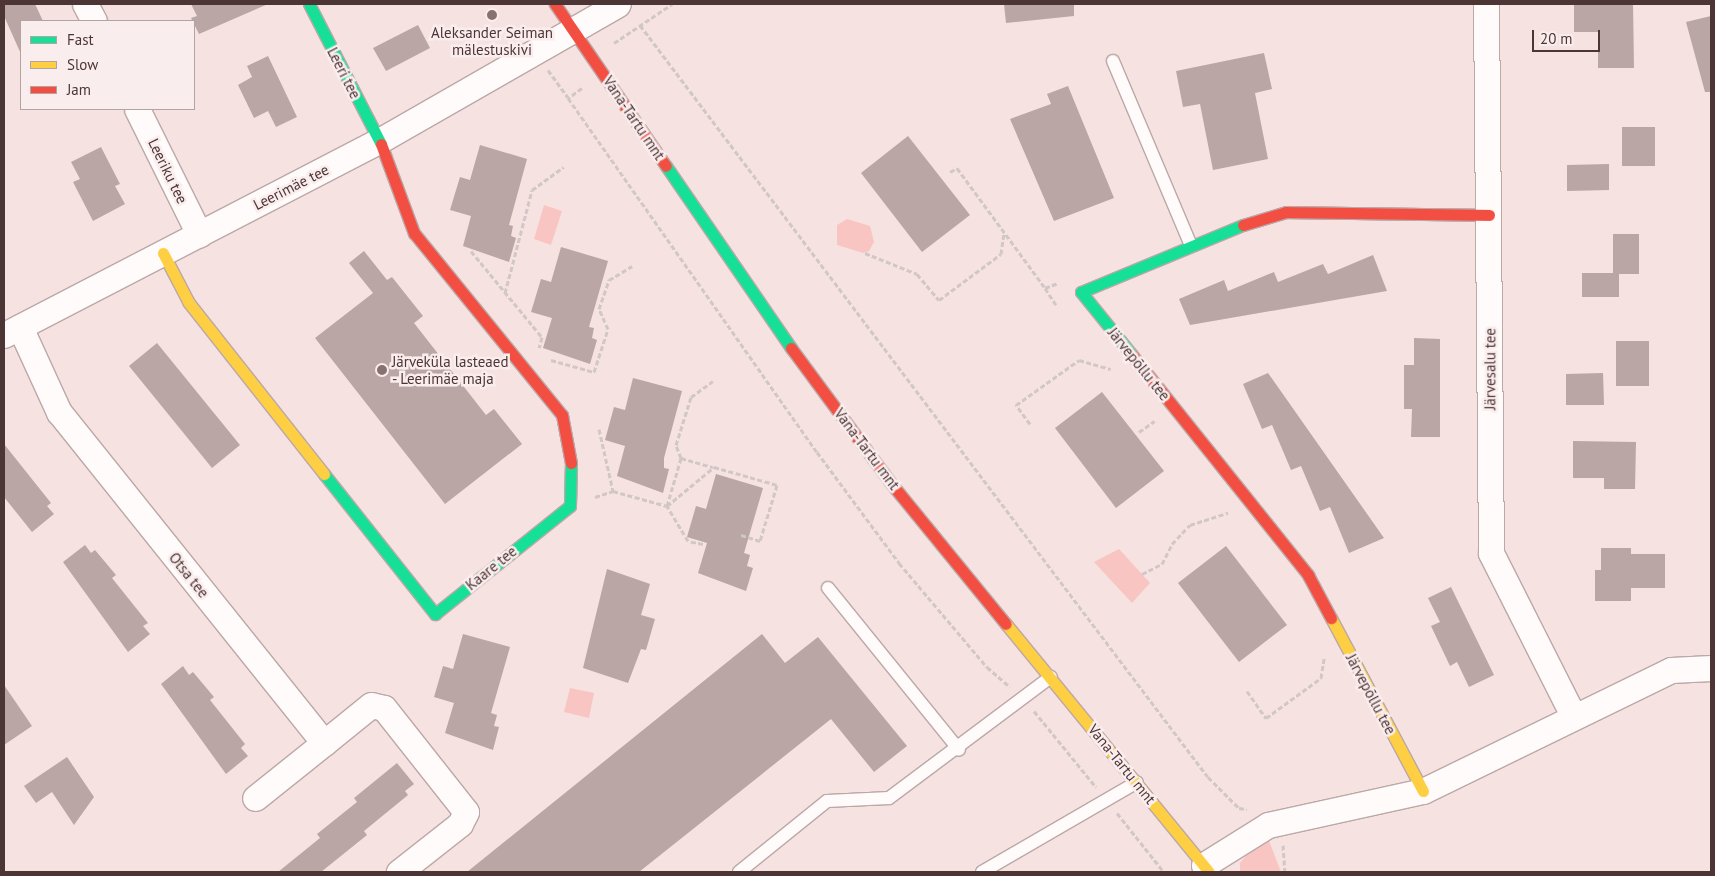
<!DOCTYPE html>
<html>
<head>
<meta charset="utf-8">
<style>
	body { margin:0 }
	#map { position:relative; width:1715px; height:876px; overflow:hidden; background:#f6e2e0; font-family:"PT Sans",sans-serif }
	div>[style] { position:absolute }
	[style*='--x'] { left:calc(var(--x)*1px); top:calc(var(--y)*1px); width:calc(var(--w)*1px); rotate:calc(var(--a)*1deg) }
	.green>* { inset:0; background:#f8c5c3 }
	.building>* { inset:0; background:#b9a6a5 }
	.path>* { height:3px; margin-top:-1.5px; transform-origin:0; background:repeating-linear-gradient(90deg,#d1c7c7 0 5px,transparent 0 7.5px) }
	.roads { filter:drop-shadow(1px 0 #bba8a7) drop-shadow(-1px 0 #bba8a7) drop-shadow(0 1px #bba8a7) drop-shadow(0 -1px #bba8a7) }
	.lane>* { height:12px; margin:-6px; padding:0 6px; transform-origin:6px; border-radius:6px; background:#fefbfa }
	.street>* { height:25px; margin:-12.5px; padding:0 12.5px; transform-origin:12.5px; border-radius:12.5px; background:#fefbfa }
	.fast>* { height:11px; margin:-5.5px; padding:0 5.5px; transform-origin:5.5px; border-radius:5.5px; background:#16e098 }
	.slow>* { height:11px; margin:-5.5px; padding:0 5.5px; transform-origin:5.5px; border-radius:5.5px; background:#ffcf43 }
	.jam>* { height:11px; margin:-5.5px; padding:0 5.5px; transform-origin:5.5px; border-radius:5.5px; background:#f24e42 }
	.dots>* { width:14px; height:14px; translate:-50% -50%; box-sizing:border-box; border:2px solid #faeded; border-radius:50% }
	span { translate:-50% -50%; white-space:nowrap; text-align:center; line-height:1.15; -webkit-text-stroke:5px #faeded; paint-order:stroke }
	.poi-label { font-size:15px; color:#4d3535 }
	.left { translate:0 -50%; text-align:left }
	.street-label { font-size:15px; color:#4d3535 }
	.frame { position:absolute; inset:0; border:5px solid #4d3535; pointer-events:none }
	.legend { position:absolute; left:20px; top:20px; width:175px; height:90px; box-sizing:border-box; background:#faeded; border:1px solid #b5a3a3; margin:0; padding:6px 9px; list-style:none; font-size:15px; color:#4d3535 }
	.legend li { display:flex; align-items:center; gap:10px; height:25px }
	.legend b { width:25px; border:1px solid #b5a3a3 }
	.scale { position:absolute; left:1532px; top:30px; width:68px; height:22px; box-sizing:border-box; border:2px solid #4d3535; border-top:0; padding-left:6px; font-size:15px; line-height:18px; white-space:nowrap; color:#4d3535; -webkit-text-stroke:4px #faeded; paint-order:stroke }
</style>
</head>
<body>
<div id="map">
	<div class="green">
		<div style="clip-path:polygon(544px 205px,562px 211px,551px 245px,534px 239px)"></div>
		<div style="clip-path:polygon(847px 219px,870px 226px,874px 242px,869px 251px,863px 253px,837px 245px,837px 225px)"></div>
		<div style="clip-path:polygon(1119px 549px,1150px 583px,1132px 603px,1094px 562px)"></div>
		<div style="clip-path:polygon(570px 688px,594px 693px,589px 718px,564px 712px)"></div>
		<div style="clip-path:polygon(1268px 838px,1281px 872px,1240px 872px,1240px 863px,1247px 854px)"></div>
	</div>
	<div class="building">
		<div style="clip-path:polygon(4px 4px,35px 4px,43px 21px,21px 21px,21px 54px,4px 16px)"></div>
		<div style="clip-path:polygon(191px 4px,268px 4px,199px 34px,191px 18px,197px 16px)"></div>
		<div style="clip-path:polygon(1004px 4px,1074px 4px,1074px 16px,1006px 23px)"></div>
		<div style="clip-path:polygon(1574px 4px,1633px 4px,1634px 68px,1598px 68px,1598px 32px,1574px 32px)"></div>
		<div style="clip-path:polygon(1711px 16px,1711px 92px,1705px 92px,1686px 22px)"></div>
		<div style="clip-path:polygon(418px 25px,430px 48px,386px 71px,373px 48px)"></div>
		<div style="clip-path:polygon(1264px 53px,1272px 89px,1255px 93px,1268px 159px,1213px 170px,1200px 104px,1183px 107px,1176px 71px)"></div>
		<div style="clip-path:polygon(268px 56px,297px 117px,276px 127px,268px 111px,254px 118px,238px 85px,252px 77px,247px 66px)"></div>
		<div style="clip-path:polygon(1068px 86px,1114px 198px,1054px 221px,1010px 119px,1051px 104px,1047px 94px)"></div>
		<div style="clip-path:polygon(1622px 127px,1655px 127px,1655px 166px,1622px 166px)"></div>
		<div style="clip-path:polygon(908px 136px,970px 215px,922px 252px,861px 173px)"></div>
		<div style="clip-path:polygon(480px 145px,527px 159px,509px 225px,513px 226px,511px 236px,516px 238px,509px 262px,463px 246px,471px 216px,450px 210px,460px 177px,470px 180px)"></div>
		<div style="clip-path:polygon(101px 147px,120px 184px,115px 186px,125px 204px,93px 221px,73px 182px,80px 179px,71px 162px)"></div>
		<div style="clip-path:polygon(1609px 164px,1609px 190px,1567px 191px,1567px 165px)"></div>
		<div style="clip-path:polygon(1613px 234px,1639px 234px,1639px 274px,1619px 274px,1619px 297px,1582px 297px,1582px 273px,1613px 273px)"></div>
		<div style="clip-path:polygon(561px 247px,608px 261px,589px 327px,594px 328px,592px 338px,597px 340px,590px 364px,543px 348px,552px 318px,531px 312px,541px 279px,551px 282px)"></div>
		<div style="clip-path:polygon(364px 251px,387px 280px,392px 277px,423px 316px,414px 323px,486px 415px,494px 409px,522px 444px,445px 504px,315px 338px,373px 293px,349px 263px)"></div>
		<div style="clip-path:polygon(1373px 255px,1387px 291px,1190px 325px,1179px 299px,1224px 280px,1228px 291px,1274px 272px,1278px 282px,1323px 264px,1328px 274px)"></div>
		<div style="clip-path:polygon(1414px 338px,1440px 339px,1440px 437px,1411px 437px,1412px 409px,1404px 409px,1404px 365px,1414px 365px)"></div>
		<div style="clip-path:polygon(1616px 341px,1649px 341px,1649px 386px,1616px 386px)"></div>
		<div style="clip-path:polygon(157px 343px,240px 445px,212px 468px,129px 366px)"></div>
		<div style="clip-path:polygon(1268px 373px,1384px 538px,1349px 553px,1330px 507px,1320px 511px,1301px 466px,1291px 470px,1272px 425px,1262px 429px,1243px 384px)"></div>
		<div style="clip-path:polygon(1603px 373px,1604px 405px,1566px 405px,1566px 374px)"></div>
		<div style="clip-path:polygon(633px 378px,682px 391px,664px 458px,664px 468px,669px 469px,663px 493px,617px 476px,625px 446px,605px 440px,614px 407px,625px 410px)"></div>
		<div style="clip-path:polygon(1102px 392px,1164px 471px,1116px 508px,1055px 428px)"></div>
		<div style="clip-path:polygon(1573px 441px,1636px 442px,1635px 489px,1604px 489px,1604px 478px,1573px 478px)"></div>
		<div style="clip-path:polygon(4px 444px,51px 503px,47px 506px,54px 514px,32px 532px,4px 497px)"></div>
		<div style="clip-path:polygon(716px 474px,763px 488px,744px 553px,750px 555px,747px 566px,753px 568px,746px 591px,698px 573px,707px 543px,687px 537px,696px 506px,706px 509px)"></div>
		<div style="clip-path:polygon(85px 545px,91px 553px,95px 550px,116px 575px,112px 578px,148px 623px,143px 626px,150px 634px,128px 652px,63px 562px)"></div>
		<div style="clip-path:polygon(1226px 546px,1287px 625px,1239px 662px,1178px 583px)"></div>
		<div style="clip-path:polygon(1601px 548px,1631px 548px,1631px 554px,1665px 554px,1665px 588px,1631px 588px,1631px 601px,1595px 601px,1595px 570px,1601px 570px)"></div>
		<div style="clip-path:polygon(607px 569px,650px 584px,641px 615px,655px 619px,646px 650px,641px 649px,628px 683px,583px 668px)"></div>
		<div style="clip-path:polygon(1451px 587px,1494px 675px,1469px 687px,1457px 662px,1450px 666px,1431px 626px,1440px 622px,1428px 598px)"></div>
		<div style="clip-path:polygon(463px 634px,510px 647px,491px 713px,497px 715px,494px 726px,499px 727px,493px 750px,445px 733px,454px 703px,434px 697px,443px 666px,453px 669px)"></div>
		<div style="clip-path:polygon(762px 634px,785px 663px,818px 637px,907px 746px,874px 772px,831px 719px,639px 872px,467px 872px)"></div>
		<div style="clip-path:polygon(183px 666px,189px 675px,193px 672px,214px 697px,210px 700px,245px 744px,241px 748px,248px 756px,226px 774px,161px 684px)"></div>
		<div style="clip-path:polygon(4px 685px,32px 726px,4px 745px)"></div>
		<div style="clip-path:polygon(67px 757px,94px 797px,74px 825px,52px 792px,36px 803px,24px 786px)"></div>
		<div style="clip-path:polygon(397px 763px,414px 784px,405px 791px,408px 795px,364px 831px,367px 835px,321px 872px,278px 872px,320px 838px,317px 834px,357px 802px,354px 798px)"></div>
	</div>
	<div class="path">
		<div style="--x:640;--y:25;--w:942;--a:52.94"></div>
		<div style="--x:1208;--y:777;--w:44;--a:45"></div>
		<div style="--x:1239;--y:808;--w:8;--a:7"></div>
		<div style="--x:614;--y:43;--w:70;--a:-33.9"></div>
		<div style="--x:548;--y:70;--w:34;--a:54"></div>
		<div style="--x:582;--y:88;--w:17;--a:144"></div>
		<div style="--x:568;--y:98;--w:433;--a:54.9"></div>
		<div style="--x:817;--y:452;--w:138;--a:53.5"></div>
		<div style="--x:899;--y:563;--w:136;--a:49.8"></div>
		<div style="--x:987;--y:667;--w:30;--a:41"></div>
		<div style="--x:950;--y:172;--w:8;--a:-30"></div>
		<div style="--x:957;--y:168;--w:149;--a:53.7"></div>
		<div style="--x:1045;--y:288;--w:14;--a:-21"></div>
		<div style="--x:471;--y:251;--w:112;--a:50.5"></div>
		<div style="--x:542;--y:337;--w:11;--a:105"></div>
		<div style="--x:865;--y:253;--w:56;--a:22"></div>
		<div style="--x:917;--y:274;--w:34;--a:50"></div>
		<div style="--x:939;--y:300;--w:77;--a:-36.6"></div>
		<div style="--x:1001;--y:254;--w:22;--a:-82"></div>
		<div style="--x:1045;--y:288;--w:20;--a:57"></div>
		<div style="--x:505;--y:293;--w:106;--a:-75.3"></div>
		<div style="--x:532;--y:190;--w:39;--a:-36"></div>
		<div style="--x:551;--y:360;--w:45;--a:15.6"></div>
		<div style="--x:594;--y:372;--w:45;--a:-72"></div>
		<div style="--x:608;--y:329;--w:22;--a:-114"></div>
		<div style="--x:599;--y:309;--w:31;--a:-71"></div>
		<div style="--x:609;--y:280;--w:27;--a:-31"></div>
		<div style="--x:1030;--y:424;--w:24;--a:-126"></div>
		<div style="--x:1016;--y:405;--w:77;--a:-35.5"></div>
		<div style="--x:1079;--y:360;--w:33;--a:16"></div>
		<div style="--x:599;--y:429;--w:64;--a:77.3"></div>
		<div style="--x:613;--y:491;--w:56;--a:15.5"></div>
		<div style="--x:667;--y:506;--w:61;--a:-39.7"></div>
		<div style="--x:714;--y:467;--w:66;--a:15.9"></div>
		<div style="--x:777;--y:485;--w:59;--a:106.9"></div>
		<div style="--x:760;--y:541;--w:20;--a:-162"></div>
		<div style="--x:1139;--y:432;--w:19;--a:-35"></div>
		<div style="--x:681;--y:458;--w:33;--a:16"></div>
		<div style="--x:595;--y:497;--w:19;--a:-18"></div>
		<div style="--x:703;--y:544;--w:15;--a:-169"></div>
		<div style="--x:688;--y:541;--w:41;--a:-121"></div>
		<div style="--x:667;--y:506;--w:50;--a:-73.7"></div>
		<div style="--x:681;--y:458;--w:14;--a:-111"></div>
		<div style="--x:676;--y:445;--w:50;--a:-72.6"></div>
		<div style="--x:691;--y:397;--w:27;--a:-36"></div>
		<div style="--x:1142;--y:574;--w:22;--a:-27"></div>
		<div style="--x:1162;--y:564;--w:22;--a:-63"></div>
		<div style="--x:1172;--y:544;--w:26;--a:-47"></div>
		<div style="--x:1190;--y:525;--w:40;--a:-18"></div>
		<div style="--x:1247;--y:691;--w:33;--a:55"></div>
		<div style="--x:1266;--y:718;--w:68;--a:-36"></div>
		<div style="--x:1321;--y:678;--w:20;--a:-81"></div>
		<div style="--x:1034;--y:711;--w:98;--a:50.8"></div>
		<div style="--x:1117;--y:813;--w:75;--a:51.5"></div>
		<div style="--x:1283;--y:845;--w:27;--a:86"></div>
	</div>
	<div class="roads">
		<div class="lane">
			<div style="--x:1113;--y:61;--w:201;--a:67.1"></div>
			<div style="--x:828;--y:588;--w:208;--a:51"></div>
			<div style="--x:739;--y:872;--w:113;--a:-38.9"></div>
			<div style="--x:827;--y:801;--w:62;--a:-2.8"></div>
			<div style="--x:889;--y:798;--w:202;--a:-36.8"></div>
			<div style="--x:982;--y:872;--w:179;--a:-30.1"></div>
		</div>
		<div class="street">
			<div style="--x:85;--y:4;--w:19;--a:62"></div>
			<div style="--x:1486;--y:4;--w:549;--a:89.48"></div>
			<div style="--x:1491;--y:553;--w:182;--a:63.2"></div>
			<div style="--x:137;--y:109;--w:140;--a:63.6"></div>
			<div style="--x:20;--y:327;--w:94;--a:65.4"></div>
			<div style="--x:59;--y:412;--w:424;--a:51.3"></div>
			<div style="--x:324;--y:743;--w:88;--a:141.4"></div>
			<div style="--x:4;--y:335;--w:422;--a:-27.4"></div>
			<div style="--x:379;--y:141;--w:275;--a:-29.8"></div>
			<div style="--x:324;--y:743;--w:60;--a:-39"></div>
			<div style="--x:371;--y:705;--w:13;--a:13"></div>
			<div style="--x:384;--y:708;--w:132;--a:51.7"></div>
			<div style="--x:466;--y:812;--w:13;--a:117"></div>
			<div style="--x:460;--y:824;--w:78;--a:141.8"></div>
			<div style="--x:1204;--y:865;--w:75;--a:-32"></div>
			<div style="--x:1268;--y:825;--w:159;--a:-12.4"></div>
			<div style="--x:1423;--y:791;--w:276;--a:-26"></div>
			<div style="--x:1671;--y:670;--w:40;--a:-2.9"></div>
		</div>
		<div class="fast">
			<div style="--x:309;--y:4;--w:157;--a:62.8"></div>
			<div style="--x:666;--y:166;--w:221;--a:55.5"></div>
			<div style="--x:1132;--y:355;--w:81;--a:-129"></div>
			<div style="--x:1081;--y:292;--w:175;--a:-22.5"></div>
			<div style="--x:324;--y:474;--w:179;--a:51.6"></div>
			<div style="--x:435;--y:614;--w:173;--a:-38.7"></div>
			<div style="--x:570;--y:506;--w:43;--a:-88.7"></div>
		</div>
		<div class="slow">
			<div style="--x:163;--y:253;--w:56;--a:62.5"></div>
			<div style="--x:189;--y:303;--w:218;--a:51.7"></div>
			<div style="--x:1331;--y:618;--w:196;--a:62"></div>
			<div style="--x:1006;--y:624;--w:320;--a:50.7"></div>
		</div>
		<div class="jam">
			<div style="--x:555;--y:4;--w:196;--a:55.6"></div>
			<div style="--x:381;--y:144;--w:95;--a:69.7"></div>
			<div style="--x:414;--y:233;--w:235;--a:50.9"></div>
			<div style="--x:562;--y:415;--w:49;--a:79.4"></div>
			<div style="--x:1243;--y:225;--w:45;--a:-16.8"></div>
			<div style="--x:1286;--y:212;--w:203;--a:0.8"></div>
			<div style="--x:791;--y:348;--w:167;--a:53.5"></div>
			<div style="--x:890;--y:482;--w:183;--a:50.8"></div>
			<div style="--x:1132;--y:355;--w:282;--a:51.3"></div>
			<div style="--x:1308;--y:575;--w:49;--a:61.9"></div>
		</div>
	</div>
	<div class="dots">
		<div style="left:492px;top:15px;background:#887271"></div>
		<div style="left:382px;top:370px;background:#887271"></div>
	</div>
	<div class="poi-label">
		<span style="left:492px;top:41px">Aleksander Seiman<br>mälestuskivi</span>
		<span class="left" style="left:392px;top:370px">Järveküla lasteaed<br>- Leerimäe maja</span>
	</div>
	<div class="street-label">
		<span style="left:344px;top:73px;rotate:63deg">Leeri tee</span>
		<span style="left:634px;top:118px;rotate:56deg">Vana-Tartu mnt</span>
		<span style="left:168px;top:171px;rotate:64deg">Leeriku tee</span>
		<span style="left:291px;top:187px;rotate:-27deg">Leerimäe tee</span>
		<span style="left:1139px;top:364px;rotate:51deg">Järvepõllu tee</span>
		<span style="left:1490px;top:369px;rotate:-90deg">Järvesalu tee</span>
		<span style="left:867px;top:449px;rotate:53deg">Vana-Tartu mnt</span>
		<span style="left:491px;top:568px;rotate:-39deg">Kaare tee</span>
		<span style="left:189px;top:575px;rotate:51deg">Otsa tee</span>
		<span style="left:1371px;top:694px;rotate:62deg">Järvepõllu tee</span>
		<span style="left:1122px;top:764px;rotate:51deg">Vana-Tartu mnt</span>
	</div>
	<div class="frame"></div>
	<ul class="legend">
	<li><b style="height:6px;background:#16e098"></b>Fast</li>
	<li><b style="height:6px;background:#ffcf43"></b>Slow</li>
	<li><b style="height:6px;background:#f24e42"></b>Jam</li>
	</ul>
	<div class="scale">20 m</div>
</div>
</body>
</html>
